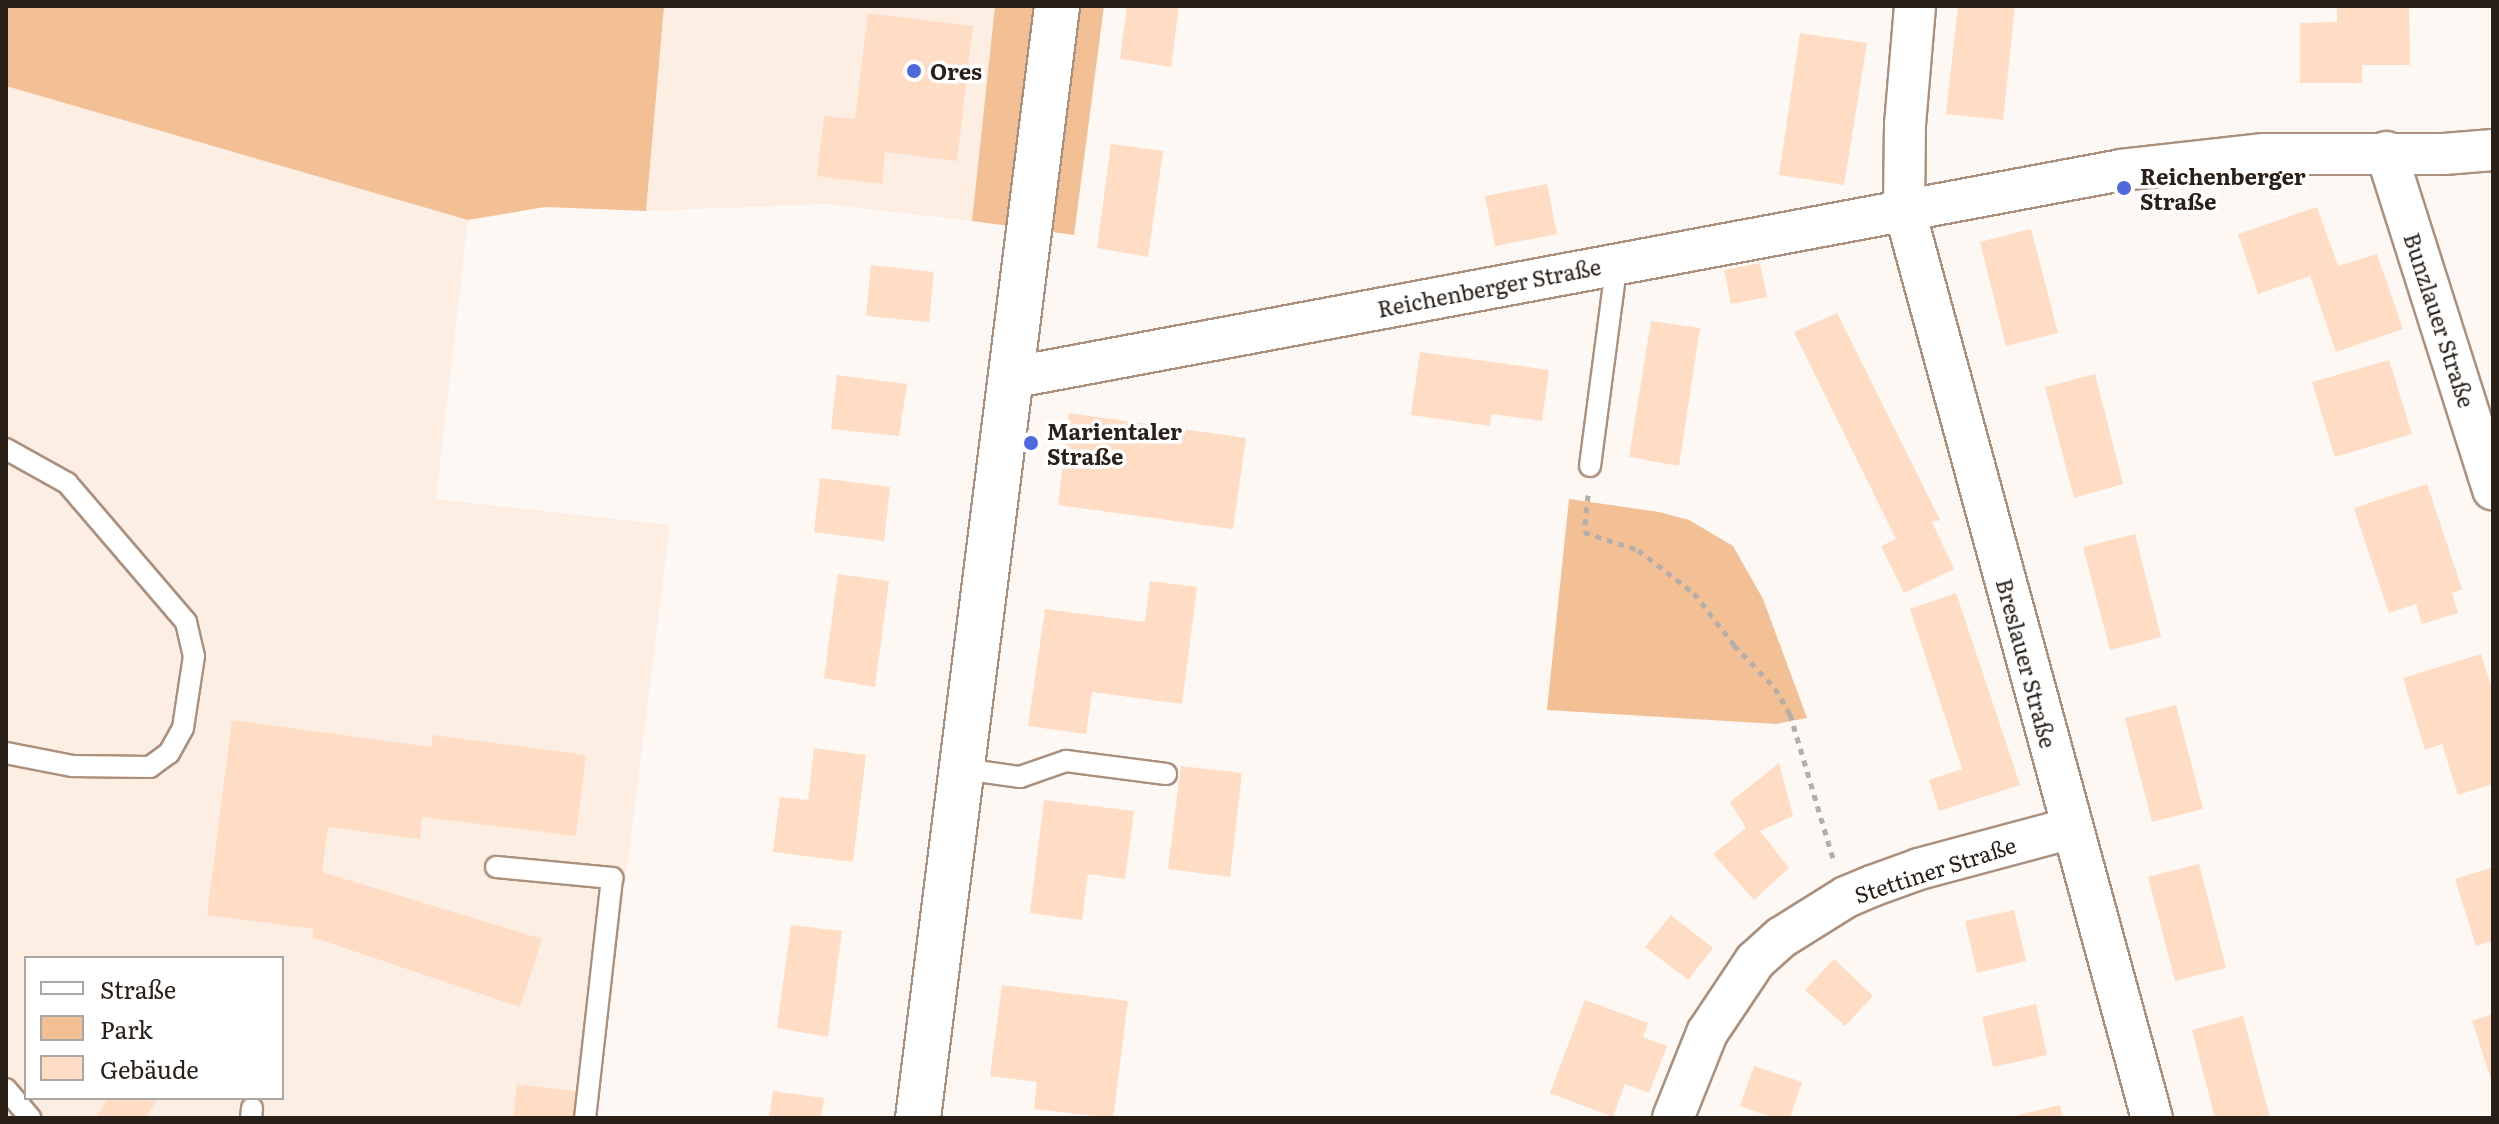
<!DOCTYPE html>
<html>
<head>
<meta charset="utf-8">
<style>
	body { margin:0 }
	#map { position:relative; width:2499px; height:1124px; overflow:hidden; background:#fef8f4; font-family:Literata,serif }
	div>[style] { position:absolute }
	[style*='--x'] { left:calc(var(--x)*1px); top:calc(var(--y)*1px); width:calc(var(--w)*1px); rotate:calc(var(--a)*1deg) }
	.built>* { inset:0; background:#fceee3 }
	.green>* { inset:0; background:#f3c096 }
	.building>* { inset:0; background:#ffddc4 }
	.path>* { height:5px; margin-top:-2.5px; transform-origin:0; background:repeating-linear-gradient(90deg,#b5ada8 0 6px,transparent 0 12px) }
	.roads { filter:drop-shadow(2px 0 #ab917d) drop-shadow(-2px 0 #ab917d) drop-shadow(0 2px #ab917d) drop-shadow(0 -2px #ab917d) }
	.service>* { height:20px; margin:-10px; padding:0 10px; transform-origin:10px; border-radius:10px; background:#fff }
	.minor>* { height:40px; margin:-20px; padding:0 20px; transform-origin:20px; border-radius:20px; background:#fff }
	.secondary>* { height:44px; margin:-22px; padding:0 22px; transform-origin:22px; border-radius:22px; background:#fff }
	.dots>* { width:22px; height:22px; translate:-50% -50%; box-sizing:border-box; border:4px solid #fff; border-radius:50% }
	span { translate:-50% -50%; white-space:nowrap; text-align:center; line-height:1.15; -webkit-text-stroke:7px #fff; paint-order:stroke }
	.poi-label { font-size:22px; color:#2a2018; font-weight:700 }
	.left { translate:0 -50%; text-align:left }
	.street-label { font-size:22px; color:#2a2018 }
	.frame { position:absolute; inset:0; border:8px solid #2a2018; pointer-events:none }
	.legend { position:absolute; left:24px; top:956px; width:260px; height:144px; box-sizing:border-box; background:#fff; border:2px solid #aaa6a3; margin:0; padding:10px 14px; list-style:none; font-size:24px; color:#2a2018 }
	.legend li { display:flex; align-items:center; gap:16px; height:40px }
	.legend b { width:40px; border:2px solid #aaa6a3 }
</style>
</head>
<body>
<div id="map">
	<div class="built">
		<div style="clip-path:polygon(664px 6px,995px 6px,972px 221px,825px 204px,646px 211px)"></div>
		<div style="clip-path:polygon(evenodd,6px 86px,468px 220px,436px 499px,670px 525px,596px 1118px,6px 1118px,6px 86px,26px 958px,282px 958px,282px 1098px,26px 1098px,26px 958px)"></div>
	</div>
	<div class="green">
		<div style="clip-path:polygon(6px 6px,664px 6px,646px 211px,545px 207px,468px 220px,6px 86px)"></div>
		<div style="clip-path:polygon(995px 6px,1104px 6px,1074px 235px,972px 221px)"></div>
		<div style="clip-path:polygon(1569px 499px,1659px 512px,1689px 520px,1733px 546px,1763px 599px,1807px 718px,1776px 724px,1547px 710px)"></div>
	</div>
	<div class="building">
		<div style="clip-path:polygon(1127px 6px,1179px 6px,1171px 67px,1120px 59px)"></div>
		<div style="clip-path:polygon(1958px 6px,2015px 6px,2003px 120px,1946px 114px)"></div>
		<div style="clip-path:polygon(2337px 6px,2409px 6px,2410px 65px,2362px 65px,2362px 83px,2300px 83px,2300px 23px,2337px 22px)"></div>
		<div style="clip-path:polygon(868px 13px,973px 26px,957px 161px,885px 152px,882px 184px,817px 176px,824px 116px,855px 119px)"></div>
		<div style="clip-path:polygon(1800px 33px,1867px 43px,1844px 185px,1779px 175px)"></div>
		<div style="clip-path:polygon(1111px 144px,1163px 151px,1148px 257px,1097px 248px)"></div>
		<div style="clip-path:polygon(1547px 184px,1557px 234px,1495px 246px,1485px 196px)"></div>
		<div style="clip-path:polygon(2317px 207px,2338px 266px,2377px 254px,2403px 329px,2336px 352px,2310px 276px,2258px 294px,2238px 234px)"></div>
		<div style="clip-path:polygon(2031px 229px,2058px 333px,2006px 346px,1980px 242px)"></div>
		<div style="clip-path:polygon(1760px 263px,1767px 297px,1731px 304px,1724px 270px)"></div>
		<div style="clip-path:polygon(871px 265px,934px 272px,929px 322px,866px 316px)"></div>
		<div style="clip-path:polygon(1837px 313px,1940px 520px,1932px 522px,1954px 569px,1904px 593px,1881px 546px,1896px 539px,1794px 332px)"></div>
		<div style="clip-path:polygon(1651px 321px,1700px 328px,1679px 466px,1629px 457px)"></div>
		<div style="clip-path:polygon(1420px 352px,1549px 370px,1542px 421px,1492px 414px,1490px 426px,1411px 415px)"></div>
		<div style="clip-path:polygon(2389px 360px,2412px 434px,2335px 457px,2312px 382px)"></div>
		<div style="clip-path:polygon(2095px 374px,2123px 484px,2074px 498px,2045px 387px)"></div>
		<div style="clip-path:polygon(837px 375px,907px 384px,899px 436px,831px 429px)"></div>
		<div style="clip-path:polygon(1069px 413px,1246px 438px,1233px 529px,1058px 505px)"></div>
		<div style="clip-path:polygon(820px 478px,890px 487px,884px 541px,814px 532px)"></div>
		<div style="clip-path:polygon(2427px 484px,2462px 589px,2452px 593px,2458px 613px,2422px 624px,2416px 604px,2389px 613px,2354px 508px)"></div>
		<div style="clip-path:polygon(2135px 534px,2161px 637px,2110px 650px,2083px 547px)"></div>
		<div style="clip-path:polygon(838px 574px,889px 581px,875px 687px,824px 678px)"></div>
		<div style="clip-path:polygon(1150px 581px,1197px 587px,1182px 704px,1092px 692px,1086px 734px,1028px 726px,1045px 609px,1145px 622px)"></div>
		<div style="clip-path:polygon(1956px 593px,2020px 785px,1939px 811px,1929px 780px,1962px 769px,1910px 609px)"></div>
		<div style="clip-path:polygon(2481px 654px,2493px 692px,2493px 784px,2458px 795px,2442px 744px,2425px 750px,2403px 678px)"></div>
		<div style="clip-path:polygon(2176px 705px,2203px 809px,2152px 822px,2125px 718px)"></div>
		<div style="clip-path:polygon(232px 720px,431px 747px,433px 735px,586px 755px,576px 836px,422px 817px,420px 839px,328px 827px,322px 872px,542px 939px,520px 1007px,312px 937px,314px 929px,207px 915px)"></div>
		<div style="clip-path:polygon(814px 748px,866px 755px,853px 862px,773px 852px,780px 797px,808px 800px)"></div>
		<div style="clip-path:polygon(1779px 763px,1793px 816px,1760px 831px,1789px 868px,1754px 900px,1713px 854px,1746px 828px,1730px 802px)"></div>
		<div style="clip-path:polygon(1181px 766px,1242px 773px,1230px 877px,1168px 869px)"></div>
		<div style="clip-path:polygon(1044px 800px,1134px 811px,1125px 879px,1088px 874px,1082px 920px,1030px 913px)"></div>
		<div style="clip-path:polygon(2199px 864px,2226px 968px,2175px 981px,2148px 877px)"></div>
		<div style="clip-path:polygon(2493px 867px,2493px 941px,2476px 946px,2455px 879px)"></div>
		<div style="clip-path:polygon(2014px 910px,2026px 961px,1977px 973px,1965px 921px)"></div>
		<div style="clip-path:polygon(1671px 915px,1713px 948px,1688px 980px,1645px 947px)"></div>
		<div style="clip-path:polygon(791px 925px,842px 931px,828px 1037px,777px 1028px)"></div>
		<div style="clip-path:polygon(1834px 959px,1873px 996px,1845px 1026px,1805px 990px)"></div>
		<div style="clip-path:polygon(1002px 985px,1128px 1001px,1113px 1118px,1034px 1109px,1037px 1082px,990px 1076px)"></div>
		<div style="clip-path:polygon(1585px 1000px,1648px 1023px,1643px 1037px,1667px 1046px,1649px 1093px,1625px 1084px,1613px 1117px,1550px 1093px)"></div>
		<div style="clip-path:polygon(2036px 1004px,2047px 1055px,1993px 1067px,1982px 1017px)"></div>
		<div style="clip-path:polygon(2493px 1014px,2493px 1082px,2492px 1082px,2472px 1021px)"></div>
		<div style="clip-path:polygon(2243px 1016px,2270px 1118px,2215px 1118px,2192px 1030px)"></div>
		<div style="clip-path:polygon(1754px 1066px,1802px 1082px,1790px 1118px,1774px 1118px,1740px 1106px)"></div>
		<div style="clip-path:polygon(517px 1084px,579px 1092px,575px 1118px,513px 1118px)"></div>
		<div style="clip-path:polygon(773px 1091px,824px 1098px,821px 1118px,769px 1118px)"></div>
		<div style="clip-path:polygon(108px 1098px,158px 1098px,145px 1118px,96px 1118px)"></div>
		<div style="clip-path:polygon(2060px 1105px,2063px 1118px,2011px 1118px,2011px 1117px)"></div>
	</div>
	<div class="path">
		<div style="--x:1588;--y:495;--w:37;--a:96"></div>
		<div style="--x:1584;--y:532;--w:57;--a:18.4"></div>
		<div style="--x:1638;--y:550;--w:71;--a:37.5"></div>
		<div style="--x:1694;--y:593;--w:66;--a:52.4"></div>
		<div style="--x:1734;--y:645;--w:59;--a:46.4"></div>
		<div style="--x:1775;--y:688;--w:30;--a:60"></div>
		<div style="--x:1790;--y:714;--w:150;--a:73.4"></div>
	</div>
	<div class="roads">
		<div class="service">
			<div style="--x:6;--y:449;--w:70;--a:29.1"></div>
			<div style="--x:67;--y:483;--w:183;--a:49.4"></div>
			<div style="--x:186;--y:622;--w:35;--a:77"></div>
			<div style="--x:194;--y:656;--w:73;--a:98.7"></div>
			<div style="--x:183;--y:728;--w:29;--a:119"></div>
			<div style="--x:169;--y:753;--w:24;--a:144"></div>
			<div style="--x:150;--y:767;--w:78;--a:-179.3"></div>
			<div style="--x:72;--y:766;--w:67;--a:-168.9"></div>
			<div style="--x:1590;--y:466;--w:206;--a:-82.5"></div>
			<div style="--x:963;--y:769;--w:58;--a:8"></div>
			<div style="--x:1020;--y:777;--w:49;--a:-19.2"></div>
			<div style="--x:1066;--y:761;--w:101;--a:7.4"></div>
			<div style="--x:496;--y:867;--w:117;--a:5.4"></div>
			<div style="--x:612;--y:878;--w:242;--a:96.4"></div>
			<div style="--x:6;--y:1089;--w:38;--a:50"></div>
			<div style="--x:251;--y:1118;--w:10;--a:-84"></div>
		</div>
		<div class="minor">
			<div style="--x:1915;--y:6;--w:119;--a:94.8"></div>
			<div style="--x:1905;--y:125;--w:83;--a:90.7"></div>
			<div style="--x:1904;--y:208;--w:943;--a:74.76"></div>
			<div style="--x:2386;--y:152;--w:354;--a:72.4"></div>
			<div style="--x:1010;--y:378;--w:1130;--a:-10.6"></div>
			<div style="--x:2121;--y:170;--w:144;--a:-6.4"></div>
			<div style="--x:2264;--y:154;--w:180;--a:0"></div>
			<div style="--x:2444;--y:154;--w:49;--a:-4.7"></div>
			<div style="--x:1673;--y:1118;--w:92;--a:-68.2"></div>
			<div style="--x:1707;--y:1033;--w:87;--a:-56.3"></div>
			<div style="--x:1755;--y:961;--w:36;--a:-42"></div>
			<div style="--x:1782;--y:937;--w:75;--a:-32"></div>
			<div style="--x:1846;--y:897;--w:28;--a:-23"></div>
			<div style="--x:1872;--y:886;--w:50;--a:-19.9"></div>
			<div style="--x:1919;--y:869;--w:158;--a:-15"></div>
		</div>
		<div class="secondary">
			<div style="--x:918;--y:1118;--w:1121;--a:-82.87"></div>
		</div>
	</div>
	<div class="dots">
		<div style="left:914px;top:71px;background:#4e68dd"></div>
		<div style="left:2124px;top:188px;background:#4e68dd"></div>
		<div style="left:1031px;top:443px;background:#4e68dd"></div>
	</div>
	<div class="poi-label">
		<span class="left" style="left:930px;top:71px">Ores</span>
		<span class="left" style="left:2140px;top:188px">Reichenberger<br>Straße</span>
		<span class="left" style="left:1047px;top:443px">Marientaler<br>Straße</span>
	</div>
	<div class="street-label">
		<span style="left:1489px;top:287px;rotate:-11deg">Reichenberger Straße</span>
		<span style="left:2440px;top:320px;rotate:72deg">Bunzlauer Straße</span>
		<span style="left:2027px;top:663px;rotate:75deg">Breslauer Straße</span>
		<span style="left:1935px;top:869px;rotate:-18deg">Stettiner Straße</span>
	</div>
	<div class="frame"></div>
	<ul class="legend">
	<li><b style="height:10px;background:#fff"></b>Straße</li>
	<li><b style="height:22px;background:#f3c096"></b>Park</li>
	<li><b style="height:22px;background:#ffddc4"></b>Gebäude</li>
	</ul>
</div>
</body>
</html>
